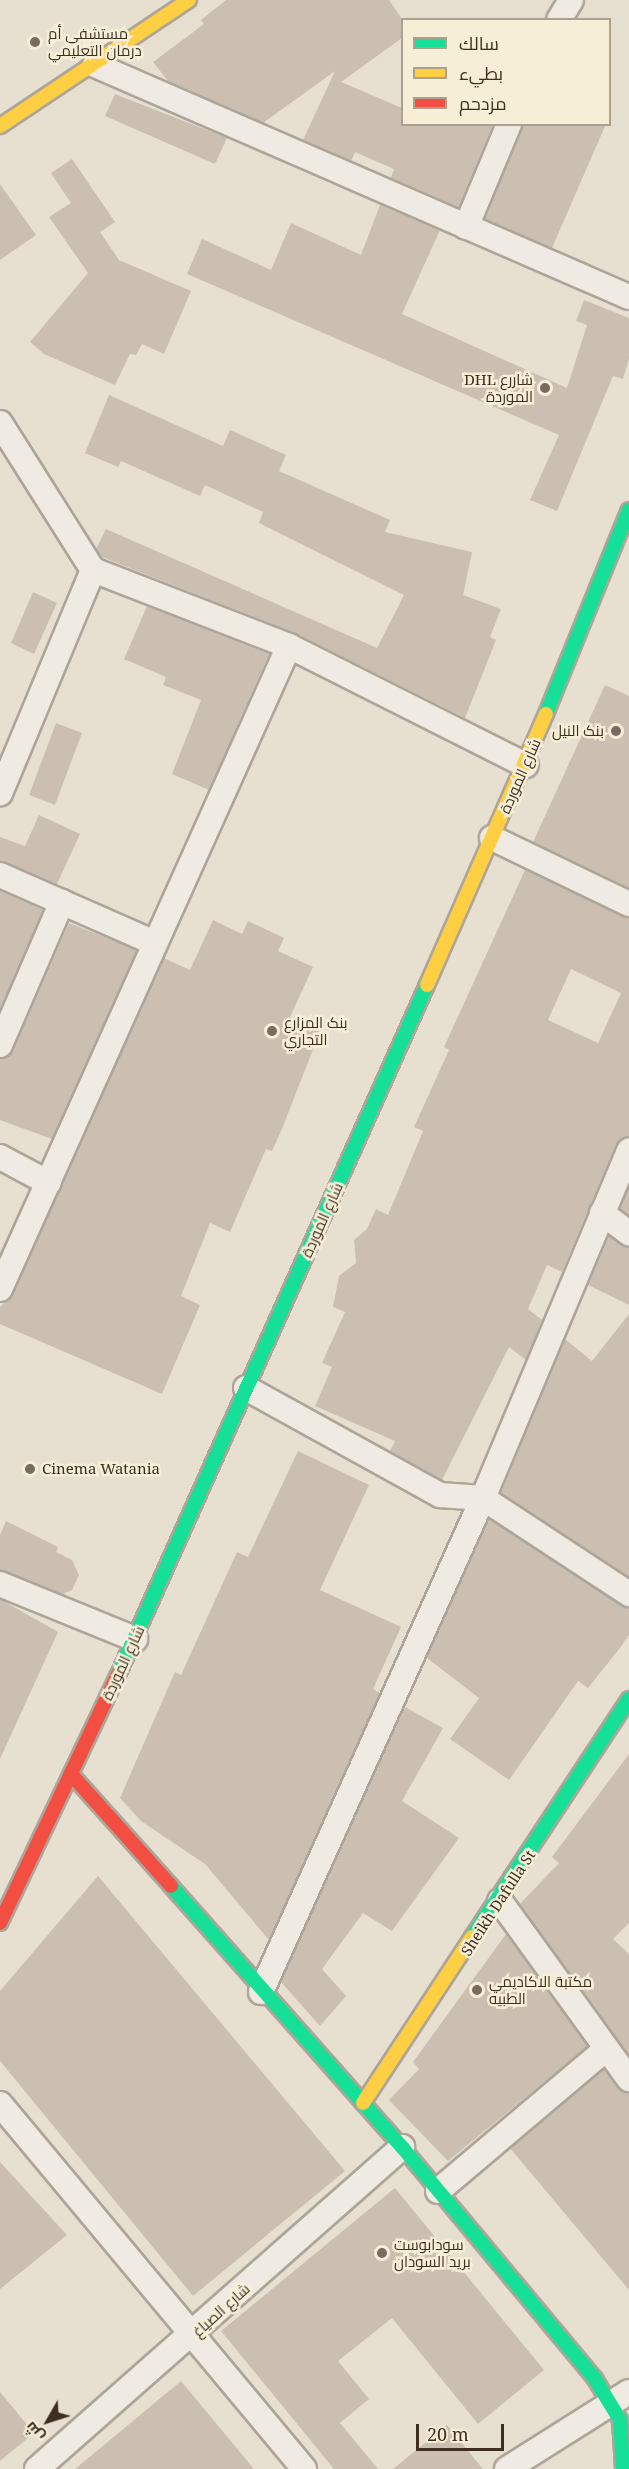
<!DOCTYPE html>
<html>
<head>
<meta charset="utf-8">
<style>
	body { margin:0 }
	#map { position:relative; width:629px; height:2469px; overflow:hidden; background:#e7e0d1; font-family:"Noto Serif",Cairo,serif }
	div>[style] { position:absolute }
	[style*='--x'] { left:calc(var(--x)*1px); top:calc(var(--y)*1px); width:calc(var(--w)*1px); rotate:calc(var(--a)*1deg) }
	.building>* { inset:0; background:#cbbfb2 }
	.roads { filter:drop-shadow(2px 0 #ada599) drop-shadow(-2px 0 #ada599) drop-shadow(0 2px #ada599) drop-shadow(0 -2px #ada599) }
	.street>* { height:24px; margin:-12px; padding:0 12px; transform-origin:12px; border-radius:12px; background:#efebe3 }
	.fast>* { height:14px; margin:-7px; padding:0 7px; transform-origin:7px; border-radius:7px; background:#16e098 }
	.slow>* { height:14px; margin:-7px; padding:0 7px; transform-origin:7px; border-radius:7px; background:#ffcf43 }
	.jam>* { height:14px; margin:-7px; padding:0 7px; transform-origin:7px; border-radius:7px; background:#f24e42 }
	.dots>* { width:16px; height:16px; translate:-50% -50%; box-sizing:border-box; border:3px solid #f7eed8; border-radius:50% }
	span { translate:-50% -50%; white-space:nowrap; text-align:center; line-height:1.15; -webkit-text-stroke:5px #f7eed8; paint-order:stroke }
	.poi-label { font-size:15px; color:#3d2e20 }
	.left { translate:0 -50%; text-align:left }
	.right { translate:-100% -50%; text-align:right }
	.street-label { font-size:15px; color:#3d2e20 }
	.legend { position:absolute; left:401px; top:18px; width:210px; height:108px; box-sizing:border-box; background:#f7eed8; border:2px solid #ada18e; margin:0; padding:8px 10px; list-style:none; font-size:18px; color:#3d2e20 }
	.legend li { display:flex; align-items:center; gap:12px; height:30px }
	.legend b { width:30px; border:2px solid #ada18e }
	.north { position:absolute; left:18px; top:2391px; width:60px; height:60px; -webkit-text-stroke:4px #f7eed8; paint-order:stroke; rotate:231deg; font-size:16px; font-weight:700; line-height:24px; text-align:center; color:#3d2e20 }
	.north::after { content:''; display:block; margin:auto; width:21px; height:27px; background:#3d2e20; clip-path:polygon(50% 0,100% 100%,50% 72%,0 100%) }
	.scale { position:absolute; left:416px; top:2424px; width:88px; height:27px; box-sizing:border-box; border:3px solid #3d2e20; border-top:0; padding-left:8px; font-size:18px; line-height:21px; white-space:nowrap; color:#3d2e20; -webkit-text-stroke:4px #f7eed8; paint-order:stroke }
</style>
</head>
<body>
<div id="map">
	<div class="building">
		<div style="clip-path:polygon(226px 0,389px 0,402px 19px,402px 38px,341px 82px,402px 108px,402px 124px,493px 124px,459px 207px,391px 178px,394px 169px,355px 152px,351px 161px,303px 140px,335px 71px,263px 123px,168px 81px,153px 62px,204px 24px,201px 20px)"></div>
		<div style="clip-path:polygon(115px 94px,227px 138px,215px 164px,105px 116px)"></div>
		<div style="clip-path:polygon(523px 124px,606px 124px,552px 248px,485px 219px)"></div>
		<div style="clip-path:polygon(72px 159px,115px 222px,100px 232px,119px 260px,191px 291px,164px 354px,142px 344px,136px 355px,130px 354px,115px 385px,44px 354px,30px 342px,88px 273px,49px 217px,71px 203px,51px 173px)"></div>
		<div style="clip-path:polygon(0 184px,36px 235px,0 260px)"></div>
		<div style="clip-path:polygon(380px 205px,440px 230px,402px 314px,567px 388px,587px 325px,576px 321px,584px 300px,629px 318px,629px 359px,623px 379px,613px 376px,557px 511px,530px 500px,559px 435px,187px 274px,202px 239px,271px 270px,291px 223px,361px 255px)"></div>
		<div style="clip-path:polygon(109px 395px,223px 446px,230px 430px,286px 455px,279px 471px,390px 520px,385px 532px,472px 552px,463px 595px,501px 609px,490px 637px,496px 640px,465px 718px,295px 633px,102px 557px,96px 549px,106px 529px,377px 648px,404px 595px,259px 523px,263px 512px,205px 485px,200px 496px,121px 461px,118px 467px,85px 453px)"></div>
		<div style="clip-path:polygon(33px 592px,57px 603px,34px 654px,11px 643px)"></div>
		<div style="clip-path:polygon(147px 606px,269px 654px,209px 790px,172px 774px,201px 700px,163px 685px,166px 677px,124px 659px)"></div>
		<div style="clip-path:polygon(605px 685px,629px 696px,629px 888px,533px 842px)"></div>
		<div style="clip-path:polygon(56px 723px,82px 733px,55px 805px,29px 795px)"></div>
		<div style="clip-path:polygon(39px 815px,80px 834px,57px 884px,0 861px,0 837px,25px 846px)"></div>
		<div style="clip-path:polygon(evenodd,525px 870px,629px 918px,629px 1136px,616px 1144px,562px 1272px,547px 1265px,528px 1309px,542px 1320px,526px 1360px,509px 1347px,442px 1480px,390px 1451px,395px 1441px,315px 1406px,332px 1367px,322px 1363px,345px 1312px,333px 1307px,339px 1276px,356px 1263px,354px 1240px,367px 1229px,376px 1209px,388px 1215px,423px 1131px,414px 1127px,449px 1050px,444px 1047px,525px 870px,571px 969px,621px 993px,598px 1043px,548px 1020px,571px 969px)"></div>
		<div style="clip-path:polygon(0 891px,43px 910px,0 1009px)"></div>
		<div style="clip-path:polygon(213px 920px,242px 934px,248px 921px,284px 938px,278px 951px,313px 967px,290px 1017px,321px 1029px,282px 1129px,272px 1151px,266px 1149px,230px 1232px,210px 1223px,181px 1296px,200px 1305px,162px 1394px,0 1324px,0 1307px,13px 1295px,164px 958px,190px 970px)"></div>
		<div style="clip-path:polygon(69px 923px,137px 950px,52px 1139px,0 1120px,0 1059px,13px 1051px)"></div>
		<div style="clip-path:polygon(629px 1187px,629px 1215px,620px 1209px)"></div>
		<div style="clip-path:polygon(609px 1236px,629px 1247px,629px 1305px,588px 1285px)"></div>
		<div style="clip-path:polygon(629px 1314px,629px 1577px,501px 1493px,565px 1339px,592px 1361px)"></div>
		<div style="clip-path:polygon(298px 1451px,369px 1485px,320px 1590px,401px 1627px,373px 1689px,380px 1693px,269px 1940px,205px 1864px,141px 1821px,120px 1798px,175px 1672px,181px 1675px,237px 1552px,248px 1557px)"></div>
		<div style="clip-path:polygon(489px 1519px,629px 1608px,629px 1635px,620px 1648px,588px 1688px,578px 1681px,509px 1780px,450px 1739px,479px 1698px,427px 1658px)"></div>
		<div style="clip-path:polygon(6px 1521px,58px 1547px,56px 1552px,72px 1560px,79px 1575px,72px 1590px,63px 1594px,0 1570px,0 1535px)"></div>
		<div style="clip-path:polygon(0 1599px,58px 1632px,0 1759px)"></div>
		<div style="clip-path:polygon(405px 1707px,443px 1728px,402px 1801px,459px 1838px,392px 1931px,363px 1913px,322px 1969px,346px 1996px,320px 2026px,281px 1982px)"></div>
		<div style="clip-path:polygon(629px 1754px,629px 1923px,613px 1939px,629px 1954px,629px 2055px,520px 1904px,559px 1863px,552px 1857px)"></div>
		<div style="clip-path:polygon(98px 1876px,345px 2171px,193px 2296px,0 2061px,0 1991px)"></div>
		<div style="clip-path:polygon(506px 1934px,588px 2046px,448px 2161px,389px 2100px,419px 2069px,413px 2062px)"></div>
		<div style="clip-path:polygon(604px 2069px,629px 2093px,629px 2290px,510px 2148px)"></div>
		<div style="clip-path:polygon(0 2162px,67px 2235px,0 2289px)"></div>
		<div style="clip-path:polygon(395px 2188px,544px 2370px,478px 2424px,392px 2318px,338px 2361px,369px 2399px,340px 2423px,378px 2469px,334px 2469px,221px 2331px)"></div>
		<div style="clip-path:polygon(181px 2381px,254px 2469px,75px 2469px)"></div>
		<div style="clip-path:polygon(0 2392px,34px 2433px,0 2461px)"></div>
		<div style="clip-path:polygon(447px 2425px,483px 2469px,393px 2469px)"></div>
	</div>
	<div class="roads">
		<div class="street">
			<div style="--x:559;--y:20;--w:23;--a:-59"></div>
			<div style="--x:95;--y:65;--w:582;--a:23.48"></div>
			<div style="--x:466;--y:227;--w:112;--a:-67.3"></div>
			<div style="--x:0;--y:423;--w:174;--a:57.7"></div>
			<div style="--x:93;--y:570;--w:242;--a:112.6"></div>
			<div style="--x:93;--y:570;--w:210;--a:21.2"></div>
			<div style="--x:289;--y:646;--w:265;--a:26.7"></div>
			<div style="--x:492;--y:838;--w:152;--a:25.7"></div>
			<div style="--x:0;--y:875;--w:169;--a:23.7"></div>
			<div style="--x:0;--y:1045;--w:156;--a:-66.6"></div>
			<div style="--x:0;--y:1157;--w:55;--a:28"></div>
			<div style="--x:602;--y:1213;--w:34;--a:37"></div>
			<div style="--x:0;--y:1289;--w:705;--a:-65.8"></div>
			<div style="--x:246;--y:1388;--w:222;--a:28.9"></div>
			<div style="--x:440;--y:1495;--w:43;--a:4"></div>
			<div style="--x:483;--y:1498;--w:175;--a:33.3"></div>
			<div style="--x:0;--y:1584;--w:146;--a:22.2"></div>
			<div style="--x:500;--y:1901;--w:220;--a:54.1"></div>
			<div style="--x:261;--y:1992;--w:542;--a:-65.8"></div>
			<div style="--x:483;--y:1498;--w:377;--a:-67.2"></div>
			<div style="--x:0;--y:2104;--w:475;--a:50.2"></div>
			<div style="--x:438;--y:2191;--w:219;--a:-40.2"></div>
			<div style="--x:37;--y:2469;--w:487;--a:-41.4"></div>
			<div style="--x:507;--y:2469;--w:144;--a:-32.3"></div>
		</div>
		<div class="fast">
			<div style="--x:546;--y:714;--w:220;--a:-67.9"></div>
			<div style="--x:118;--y:1675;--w:756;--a:-65.88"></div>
			<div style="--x:171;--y:1886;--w:349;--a:48.5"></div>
			<div style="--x:402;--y:2147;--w:302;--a:50.2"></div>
			<div style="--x:595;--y:2379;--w:48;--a:58.6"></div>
			<div style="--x:620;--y:2420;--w:49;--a:86.5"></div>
			<div style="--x:472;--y:1937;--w:285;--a:-56.6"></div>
		</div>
		<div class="slow">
			<div style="--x:0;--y:126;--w:227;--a:-33.7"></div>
			<div style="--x:427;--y:985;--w:296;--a:-66.3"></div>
			<div style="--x:363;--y:2103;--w:199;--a:-56.7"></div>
		</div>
		<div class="jam">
			<div style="--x:71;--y:1774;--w:150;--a:48.2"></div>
			<div style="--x:0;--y:1923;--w:275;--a:-64.6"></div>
		</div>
	</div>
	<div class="dots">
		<div style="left:35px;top:42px;background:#786c5e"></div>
		<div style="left:545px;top:388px;background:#786c5e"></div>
		<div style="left:616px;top:731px;background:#786c5e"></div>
		<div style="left:272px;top:1031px;background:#786c5e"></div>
		<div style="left:30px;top:1469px;background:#786c5e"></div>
		<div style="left:477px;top:1990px;background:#786c5e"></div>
		<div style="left:382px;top:2253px;background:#786c5e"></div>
	</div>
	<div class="poi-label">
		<span class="left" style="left:48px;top:42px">مستشفى أم<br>درمان التعليمي</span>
		<span class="right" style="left:533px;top:388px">DHL شاررع<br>الموردة</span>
		<span class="right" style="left:604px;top:731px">بنک النيل</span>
		<span class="left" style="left:284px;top:1031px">بنک المزارع<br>التجاري</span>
		<span class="left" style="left:42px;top:1469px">Cinema Watania</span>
		<span class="left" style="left:489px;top:1990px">مكتبة الاكاديمي<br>الطبيه</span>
		<span class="left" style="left:394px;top:2253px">سودابوست<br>بريد السودان</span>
	</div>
	<div class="street-label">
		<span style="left:520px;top:776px;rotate:-66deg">شارع الموردة</span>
		<span style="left:322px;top:1220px;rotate:-66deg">شارع الموردة</span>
		<span style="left:123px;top:1663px;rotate:-65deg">شارع الموردة</span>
		<span style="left:498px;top:1903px;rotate:-57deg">Sheikh Dafulla St</span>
		<span style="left:221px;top:2310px;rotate:-42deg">شارع الصياغ</span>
	</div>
	<ul class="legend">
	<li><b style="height:8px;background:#16e098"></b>سالك</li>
	<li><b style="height:8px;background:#ffcf43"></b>بطيء</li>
	<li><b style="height:8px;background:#f24e42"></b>مزدحم</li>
	</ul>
	<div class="north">ش</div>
	<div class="scale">20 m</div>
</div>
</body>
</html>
